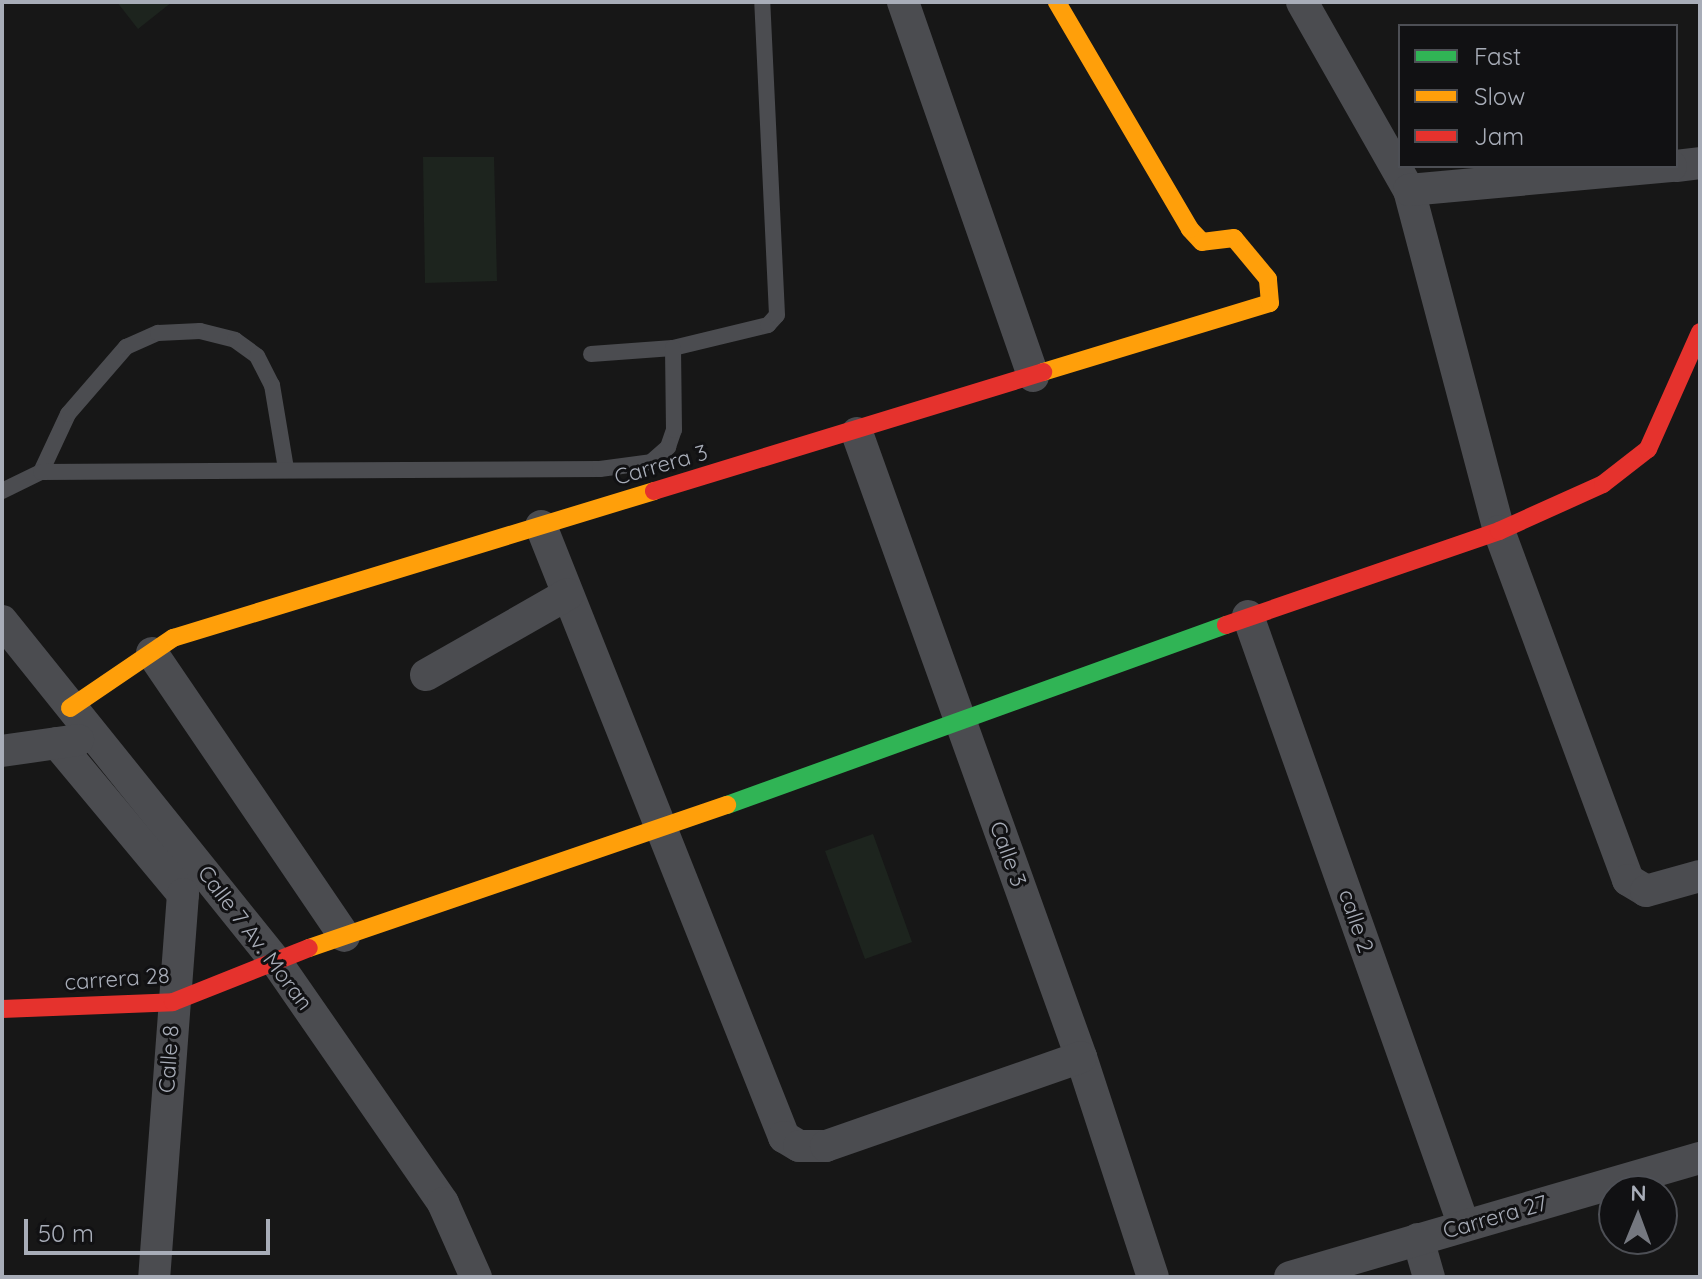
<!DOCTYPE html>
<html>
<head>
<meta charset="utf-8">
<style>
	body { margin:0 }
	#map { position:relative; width:1702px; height:1279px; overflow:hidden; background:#171717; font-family:Quicksand,sans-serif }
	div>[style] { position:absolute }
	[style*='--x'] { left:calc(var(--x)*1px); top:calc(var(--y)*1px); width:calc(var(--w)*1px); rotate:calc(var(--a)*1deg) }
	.green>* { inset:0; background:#1d241e }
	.lane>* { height:16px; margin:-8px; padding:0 8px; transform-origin:8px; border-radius:8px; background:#4b4c50 }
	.street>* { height:32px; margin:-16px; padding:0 16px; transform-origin:16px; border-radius:16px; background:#4b4c50 }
	.fast>* { height:18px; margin:-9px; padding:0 9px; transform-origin:9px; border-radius:9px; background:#30b455 }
	.slow>* { height:18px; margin:-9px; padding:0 9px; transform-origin:9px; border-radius:9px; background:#ff9f0a }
	.jam>* { height:18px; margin:-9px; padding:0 9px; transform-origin:9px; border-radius:9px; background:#e5322d }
	span { translate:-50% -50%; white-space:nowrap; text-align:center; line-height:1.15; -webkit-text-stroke:6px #111113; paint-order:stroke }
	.street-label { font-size:22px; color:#a8adb8 }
	.frame { position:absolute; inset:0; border:4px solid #a8adb8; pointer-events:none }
	.legend { position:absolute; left:1398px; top:24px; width:280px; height:144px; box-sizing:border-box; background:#111113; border:2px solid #4d4f55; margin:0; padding:10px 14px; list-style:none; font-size:24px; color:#a8adb8 }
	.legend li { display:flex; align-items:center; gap:16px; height:40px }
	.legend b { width:40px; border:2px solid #4d4f55 }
	.north { position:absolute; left:1598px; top:1175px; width:80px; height:80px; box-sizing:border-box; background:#111113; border:2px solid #4d4f55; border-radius:50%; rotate:1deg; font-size:22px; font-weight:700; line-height:32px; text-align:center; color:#a8adb8 }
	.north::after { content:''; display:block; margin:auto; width:28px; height:36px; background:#757880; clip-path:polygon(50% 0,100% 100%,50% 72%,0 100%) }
	.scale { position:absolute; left:24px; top:1219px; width:246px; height:36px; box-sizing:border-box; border:4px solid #a8adb8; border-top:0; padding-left:10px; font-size:24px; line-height:28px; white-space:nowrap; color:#a8adb8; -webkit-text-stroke:6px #111113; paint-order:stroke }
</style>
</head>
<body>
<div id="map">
	<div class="green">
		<div style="clip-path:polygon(117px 2px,172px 2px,138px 29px)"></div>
		<div style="clip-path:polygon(423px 157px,494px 157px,497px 281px,425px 283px)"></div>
		<div style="clip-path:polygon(873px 834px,912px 942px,865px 959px,825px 851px)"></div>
	</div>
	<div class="lane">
		<div style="--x:591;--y:354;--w:82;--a:-4.2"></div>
		<div style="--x:673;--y:348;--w:98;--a:-13.6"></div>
		<div style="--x:768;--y:325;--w:13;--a:-48"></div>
		<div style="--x:777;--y:315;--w:313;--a:-92.7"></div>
		<div style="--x:41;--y:472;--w:64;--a:-65"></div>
		<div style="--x:68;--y:414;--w:89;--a:-49.1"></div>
		<div style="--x:126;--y:347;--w:35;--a:-24"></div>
		<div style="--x:158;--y:333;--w:42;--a:-2.7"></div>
		<div style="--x:200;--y:331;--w:36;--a:14"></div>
		<div style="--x:235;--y:340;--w:27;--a:36"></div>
		<div style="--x:257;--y:356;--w:33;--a:63"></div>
		<div style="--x:272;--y:385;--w:85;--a:80.5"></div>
		<div style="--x:2;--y:491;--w:43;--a:-26"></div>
		<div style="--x:41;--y:472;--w:559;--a:-0.31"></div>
		<div style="--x:600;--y:469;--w:51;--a:-7.8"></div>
		<div style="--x:651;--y:462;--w:23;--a:-41"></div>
		<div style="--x:668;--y:447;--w:18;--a:-71"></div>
		<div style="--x:674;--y:430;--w:82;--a:-90.7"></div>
	</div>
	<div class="street">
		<div style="--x:903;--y:2;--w:396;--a:70.8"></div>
		<div style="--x:1302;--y:2;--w:216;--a:60.4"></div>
		<div style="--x:1409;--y:190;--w:353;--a:75.2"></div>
		<div style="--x:1499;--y:531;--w:372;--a:69.7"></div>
		<div style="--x:1628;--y:880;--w:21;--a:31"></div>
		<div style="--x:1646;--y:891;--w:56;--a:-15.5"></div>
		<div style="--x:1676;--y:166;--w:24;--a:-7"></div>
		<div style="--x:1409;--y:190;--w:263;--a:-5.2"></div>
		<div style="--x:857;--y:433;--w:663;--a:70.25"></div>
		<div style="--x:1081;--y:1057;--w:231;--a:71.9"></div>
		<div style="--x:541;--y:526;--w:658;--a:68.31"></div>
		<div style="--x:784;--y:1137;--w:17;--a:31"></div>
		<div style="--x:799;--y:1146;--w:27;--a:0"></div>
		<div style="--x:826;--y:1146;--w:270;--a:-19.2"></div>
		<div style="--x:1248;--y:616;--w:647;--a:70.5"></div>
		<div style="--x:2;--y:621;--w:435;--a:51.2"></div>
		<div style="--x:275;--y:960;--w:295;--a:55.3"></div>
		<div style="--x:443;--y:1203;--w:81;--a:66"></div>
		<div style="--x:152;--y:653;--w:342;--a:55.8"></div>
		<div style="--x:426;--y:675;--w:163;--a:-29.7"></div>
		<div style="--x:57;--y:743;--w:197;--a:50.2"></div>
		<div style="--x:183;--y:894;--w:384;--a:94.3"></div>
		<div style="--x:2;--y:751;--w:77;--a:-8.2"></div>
		<div style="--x:1418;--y:1239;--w:40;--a:74"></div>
		<div style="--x:1290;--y:1277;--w:427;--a:-16.2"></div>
	</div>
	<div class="fast">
		<div style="--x:727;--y:805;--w:530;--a:-19.84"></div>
	</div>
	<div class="slow">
		<div style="--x:1043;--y:372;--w:237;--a:-16.9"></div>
		<div style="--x:1270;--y:303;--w:24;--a:-95"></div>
		<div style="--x:1268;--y:279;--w:53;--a:-129.7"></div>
		<div style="--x:1234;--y:238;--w:32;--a:173"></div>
		<div style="--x:1202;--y:242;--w:18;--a:-133"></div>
		<div style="--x:1190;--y:229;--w:263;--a:-120.4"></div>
		<div style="--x:70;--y:708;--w:125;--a:-34.2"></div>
		<div style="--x:173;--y:638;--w:503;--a:-16.99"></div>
		<div style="--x:309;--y:948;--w:442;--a:-18.9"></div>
	</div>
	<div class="jam">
		<div style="--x:654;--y:491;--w:407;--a:-17"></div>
		<div style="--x:1226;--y:625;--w:289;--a:-19"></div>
		<div style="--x:1499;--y:531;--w:114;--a:-24.3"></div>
		<div style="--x:1603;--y:484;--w:57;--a:-37.9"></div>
		<div style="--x:1648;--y:449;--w:128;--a:-66"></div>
		<div style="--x:2;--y:1009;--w:171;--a:-2.3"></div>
		<div style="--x:173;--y:1002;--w:146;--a:-21.7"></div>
	</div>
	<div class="street-label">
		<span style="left:661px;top:465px;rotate:-16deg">Carrera 3</span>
		<span style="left:1008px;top:854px;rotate:70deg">Calle 3</span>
		<span style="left:1356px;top:921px;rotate:71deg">calle 2</span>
		<span style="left:255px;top:938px;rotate:53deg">Calle 7 Av. Moran</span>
		<span style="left:117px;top:979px;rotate:-4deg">carrera 28</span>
		<span style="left:169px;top:1059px;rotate:-86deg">Calle 8</span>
		<span style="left:1495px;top:1217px;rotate:-16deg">Carrera 27</span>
	</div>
	<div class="frame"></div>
	<ul class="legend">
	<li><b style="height:10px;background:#30b455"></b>Fast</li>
	<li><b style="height:10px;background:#ff9f0a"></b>Slow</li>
	<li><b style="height:10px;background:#e5322d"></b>Jam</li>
	</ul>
	<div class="north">N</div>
	<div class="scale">50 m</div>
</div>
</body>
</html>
